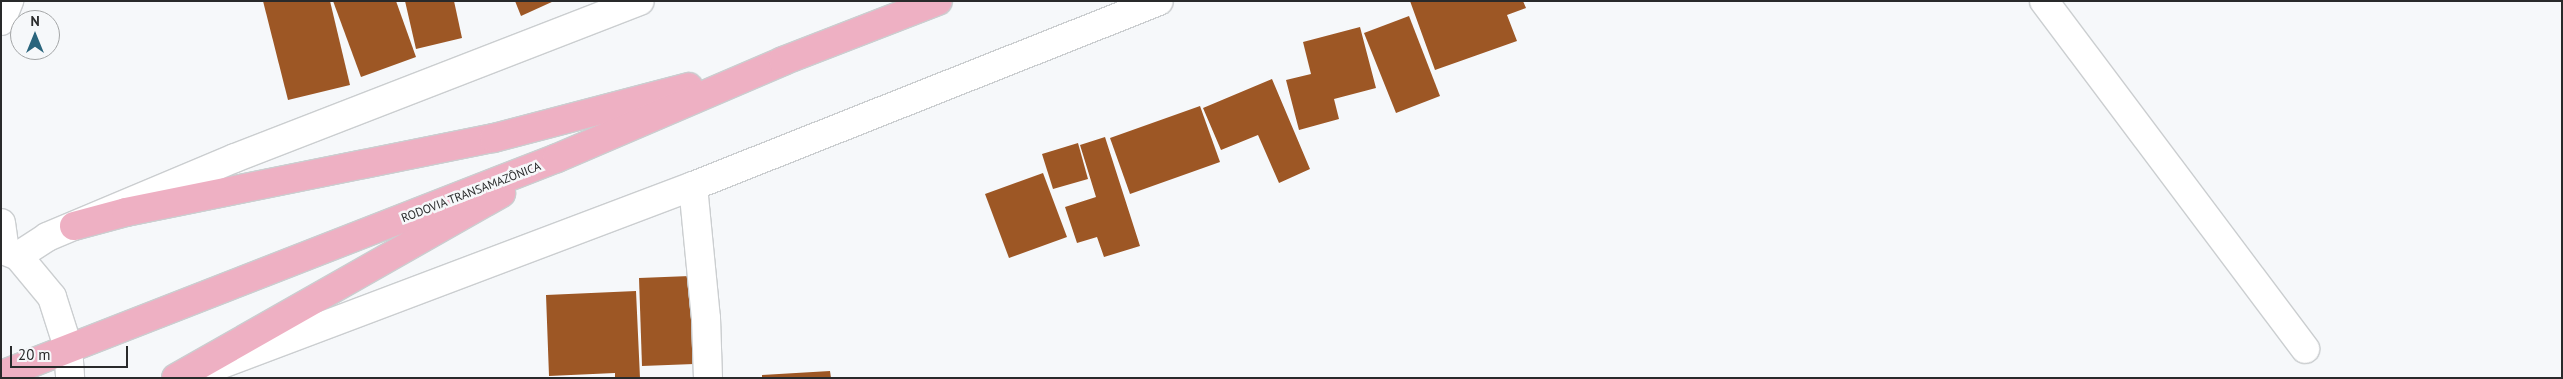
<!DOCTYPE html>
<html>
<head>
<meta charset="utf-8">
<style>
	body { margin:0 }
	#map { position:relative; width:2563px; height:379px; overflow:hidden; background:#f6f8fa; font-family:"PT Sans",sans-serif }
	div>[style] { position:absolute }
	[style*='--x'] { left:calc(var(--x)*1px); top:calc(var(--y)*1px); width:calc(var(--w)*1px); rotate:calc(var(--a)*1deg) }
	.building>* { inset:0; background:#9d5725 }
	.roads { filter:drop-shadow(1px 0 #cbced0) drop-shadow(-1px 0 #cbced0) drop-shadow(0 1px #cbced0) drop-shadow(0 -1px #cbced0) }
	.minor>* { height:28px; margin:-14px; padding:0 14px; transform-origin:14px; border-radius:14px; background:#fff }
	.tertiary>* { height:28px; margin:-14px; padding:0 14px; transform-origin:14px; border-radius:14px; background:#fff }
	.secondary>* { height:28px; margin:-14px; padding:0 14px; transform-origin:14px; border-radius:14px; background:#fff }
	.primary>* { height:28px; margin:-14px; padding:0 14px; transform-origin:14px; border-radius:14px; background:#eeb0c3 }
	span { translate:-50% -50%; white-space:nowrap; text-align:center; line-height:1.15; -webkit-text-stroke:5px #f6f8fa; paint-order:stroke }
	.street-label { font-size:12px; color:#292a2b }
	.frame { position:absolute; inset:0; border:2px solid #292a2b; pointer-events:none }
	.north { position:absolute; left:10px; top:10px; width:50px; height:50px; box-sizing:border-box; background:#f6f8fa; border:1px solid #a4a6a7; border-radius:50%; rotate:0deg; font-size:14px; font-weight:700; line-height:20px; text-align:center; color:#292a2b }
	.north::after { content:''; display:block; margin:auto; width:18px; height:22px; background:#2a657d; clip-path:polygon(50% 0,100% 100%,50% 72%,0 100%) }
	.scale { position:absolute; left:10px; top:346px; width:118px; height:22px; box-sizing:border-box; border:2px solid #292a2b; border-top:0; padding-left:6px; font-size:15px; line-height:18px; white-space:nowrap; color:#292a2b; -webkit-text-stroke:4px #f6f8fa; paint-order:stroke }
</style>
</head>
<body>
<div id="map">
	<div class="building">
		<div style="clip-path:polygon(263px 1px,330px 1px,350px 85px,288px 100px)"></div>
		<div style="clip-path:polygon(333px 1px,396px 1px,416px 57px,361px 77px)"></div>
		<div style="clip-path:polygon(405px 1px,454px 1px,462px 38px,416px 49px)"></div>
		<div style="clip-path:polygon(515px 1px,554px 1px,521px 16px)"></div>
		<div style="clip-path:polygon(1410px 1px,1523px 1px,1526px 8px,1507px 15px,1517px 41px,1435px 70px)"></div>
		<div style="clip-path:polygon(1409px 16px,1440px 96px,1396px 113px,1364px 33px)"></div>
		<div style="clip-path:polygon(1360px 27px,1376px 88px,1334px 99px,1339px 119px,1299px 130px,1286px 80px,1311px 74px,1303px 42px)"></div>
		<div style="clip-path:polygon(1272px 79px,1310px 169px,1279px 183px,1258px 135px,1221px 150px,1203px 108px)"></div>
		<div style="clip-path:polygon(1200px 106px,1220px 162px,1130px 194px,1110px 138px)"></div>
		<div style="clip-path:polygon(1105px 137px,1140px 246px,1104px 257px,1097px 237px,1077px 243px,1065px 207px,1096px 197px,1080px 145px)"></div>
		<div style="clip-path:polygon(1078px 143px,1088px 179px,1053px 189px,1042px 154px)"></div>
		<div style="clip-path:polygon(1043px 173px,1067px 237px,1009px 258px,985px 194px)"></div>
		<div style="clip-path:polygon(690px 276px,694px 364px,642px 366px,639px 278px)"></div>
		<div style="clip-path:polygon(636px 291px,640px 378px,615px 378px,615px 373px,549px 376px,546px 295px)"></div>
		<div style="clip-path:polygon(830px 371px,831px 378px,762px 378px,762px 375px)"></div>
	</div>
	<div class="roads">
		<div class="minor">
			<div style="--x:2044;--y:1;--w:435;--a:53.1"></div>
			<div style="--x:693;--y:186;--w:133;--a:84.4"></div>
			<div style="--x:706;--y:318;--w:60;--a:88.1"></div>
		</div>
		<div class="tertiary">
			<div style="--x:1;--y:21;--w:22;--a:-68"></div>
			<div style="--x:1;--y:223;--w:28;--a:82"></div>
		</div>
		<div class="secondary">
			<div style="--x:3;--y:250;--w:16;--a:22"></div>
			<div style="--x:18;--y:256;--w:53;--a:50.3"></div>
			<div style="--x:52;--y:297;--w:52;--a:72.3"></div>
			<div style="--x:68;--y:347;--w:31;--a:86"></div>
			<div style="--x:18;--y:256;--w:35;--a:-33"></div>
			<div style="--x:47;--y:237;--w:204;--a:-22.8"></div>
			<div style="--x:235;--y:158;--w:434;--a:-21.2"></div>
			<div style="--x:206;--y:370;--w:521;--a:-20.7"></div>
			<div style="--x:693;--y:186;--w:501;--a:-21.65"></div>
		</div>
		<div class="primary">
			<div style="--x:74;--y:226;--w:54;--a:-15.1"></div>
			<div style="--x:126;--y:212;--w:375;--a:-11.4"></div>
			<div style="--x:494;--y:138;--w:201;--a:-14.7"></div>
			<div style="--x:1;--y:375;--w:597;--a:-21.32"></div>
			<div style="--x:557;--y:158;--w:246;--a:-23.2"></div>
			<div style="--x:783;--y:61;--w:166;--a:-21.2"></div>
			<div style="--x:176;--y:378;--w:374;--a:-29.6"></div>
		</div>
	</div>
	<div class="street-label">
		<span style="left:471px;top:192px;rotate:-21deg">RODOVIA TRANSAMAZÔNICA</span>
	</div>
	<div class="frame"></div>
	<div class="north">N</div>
	<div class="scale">20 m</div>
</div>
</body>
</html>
